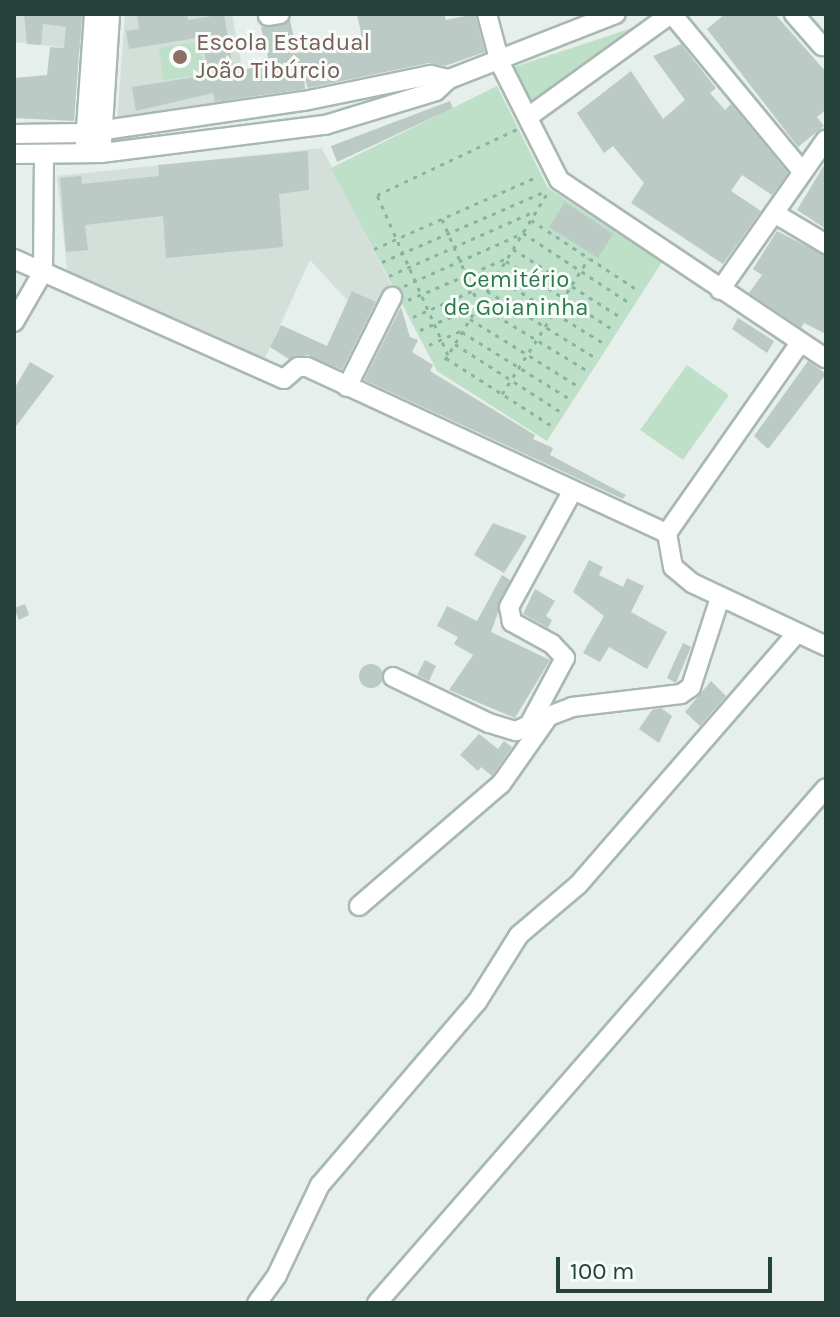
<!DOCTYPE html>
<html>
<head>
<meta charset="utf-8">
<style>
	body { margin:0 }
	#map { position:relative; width:840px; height:1317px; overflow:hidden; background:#e6efeb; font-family:Karla,sans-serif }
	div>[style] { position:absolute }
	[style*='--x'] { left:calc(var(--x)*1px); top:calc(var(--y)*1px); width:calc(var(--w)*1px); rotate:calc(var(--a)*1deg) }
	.built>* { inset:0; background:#d4dfda }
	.green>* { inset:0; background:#bfe0c8 }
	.building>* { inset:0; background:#bbcac4 }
	.round { border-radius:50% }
	.path>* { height:3px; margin-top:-1.5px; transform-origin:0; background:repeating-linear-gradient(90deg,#86b3a5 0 4px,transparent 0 10px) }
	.roads { filter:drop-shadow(2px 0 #a8b8b2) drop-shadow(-2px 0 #a8b8b2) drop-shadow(0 2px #a8b8b2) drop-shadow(0 -2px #a8b8b2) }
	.minor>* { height:18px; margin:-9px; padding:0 9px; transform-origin:9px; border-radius:9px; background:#fff }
	.dots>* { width:22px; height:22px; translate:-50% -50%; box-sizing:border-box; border:4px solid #f7fbf9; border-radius:50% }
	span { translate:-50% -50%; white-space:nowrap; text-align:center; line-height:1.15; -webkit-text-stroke:6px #f7fbf9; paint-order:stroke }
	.education-label { font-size:24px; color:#785e54 }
	.left { translate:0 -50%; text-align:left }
	.park-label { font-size:24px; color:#2d7a4b }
	.frame { position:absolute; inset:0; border:16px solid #24423a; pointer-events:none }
	.scale { position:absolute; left:556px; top:1257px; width:216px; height:36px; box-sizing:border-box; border:4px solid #24423a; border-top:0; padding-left:10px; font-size:24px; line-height:28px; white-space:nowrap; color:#24423a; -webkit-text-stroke:6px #f7fbf9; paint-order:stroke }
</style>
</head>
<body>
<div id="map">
	<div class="built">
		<div style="clip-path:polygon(14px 14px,91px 14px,87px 50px,14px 42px)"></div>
		<div style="clip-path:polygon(125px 14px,232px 14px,248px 99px,117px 121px)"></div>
		<div style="clip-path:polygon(322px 148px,392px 287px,383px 306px,353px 291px,348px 301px,310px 260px,261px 367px,72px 276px,67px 269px,57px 176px)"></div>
	</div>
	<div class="green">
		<div style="clip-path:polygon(632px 28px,530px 103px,514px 67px)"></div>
		<div style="clip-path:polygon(200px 41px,205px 74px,163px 80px,159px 48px)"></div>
		<div style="clip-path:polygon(497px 86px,548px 188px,662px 262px,547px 441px,437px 371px,331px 168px)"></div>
		<div style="clip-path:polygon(687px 365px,729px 395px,683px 460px,640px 430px)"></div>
	</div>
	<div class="building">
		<div style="clip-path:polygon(24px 14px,82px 14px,74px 121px,14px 118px,14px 78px,47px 75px,50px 47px,64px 48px,66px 27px,43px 24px,41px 45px,27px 44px)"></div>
		<div style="clip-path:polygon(137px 14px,187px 14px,188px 20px,224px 14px,234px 73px,269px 62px,261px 27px,290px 20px,297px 53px,363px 43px,357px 14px,444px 14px,446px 20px,475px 14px,485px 52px,445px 66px,429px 63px,308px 88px,304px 77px,305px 89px,215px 102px,213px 93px,136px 111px,132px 87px,208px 75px,202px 37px,129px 49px,126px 31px,139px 29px)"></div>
		<div style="clip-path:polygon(725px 14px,775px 14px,826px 72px,826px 110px,817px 117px,824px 126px,798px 147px,707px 29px)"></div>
		<div style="clip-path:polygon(681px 44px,716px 88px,710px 93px,725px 110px,731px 104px,788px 173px,772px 195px,742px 175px,731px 191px,761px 211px,723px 264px,631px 203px,644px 183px,613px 146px,604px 153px,577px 113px,631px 71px,663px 119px,685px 100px,653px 56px)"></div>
		<div style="clip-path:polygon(450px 101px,453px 108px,337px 162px,331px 146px)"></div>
		<div style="clip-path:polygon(308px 151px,309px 190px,279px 194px,283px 247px,166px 258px,163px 216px,85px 225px,88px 250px,66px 252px,60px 178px,81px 176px,82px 184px,159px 176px,158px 165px)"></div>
		<div style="clip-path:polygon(826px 162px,826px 229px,797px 210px)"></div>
		<div style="clip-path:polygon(565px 202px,613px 234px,598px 258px,549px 227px)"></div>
		<div style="clip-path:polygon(777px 231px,826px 256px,826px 334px,804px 323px,801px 328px,749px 293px,762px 275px,753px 269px)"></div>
		<div style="clip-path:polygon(352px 291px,376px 302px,342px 370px,308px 355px,289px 359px,270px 347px,281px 325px,327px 346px)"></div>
		<div style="clip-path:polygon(401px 307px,410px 337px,418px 340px,412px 352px,433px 365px,430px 371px,535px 435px,533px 439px,553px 448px,550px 455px,626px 495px,623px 499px,364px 380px)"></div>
		<div style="clip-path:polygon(738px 318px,774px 341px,767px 353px,732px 329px)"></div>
		<div style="clip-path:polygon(808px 361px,826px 374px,768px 449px,754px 436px)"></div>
		<div style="clip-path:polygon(30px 362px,54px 376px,14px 429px,14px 389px)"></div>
		<div style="clip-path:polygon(493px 523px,527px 536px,504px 573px,474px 555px)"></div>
		<div style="clip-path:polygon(589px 560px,603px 567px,599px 575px,623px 587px,627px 578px,644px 586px,631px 612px,667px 632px,647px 669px,609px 647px,600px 662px,583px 653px,604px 616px,573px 592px)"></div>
		<div style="clip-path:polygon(502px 575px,510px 580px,491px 632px,550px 660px,515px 718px,449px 690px,473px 655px,454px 644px,458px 637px,437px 626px,447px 606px,477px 621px)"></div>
		<div style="clip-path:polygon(535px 589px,555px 601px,546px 616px,552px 620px,548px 628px,523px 614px)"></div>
		<div style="clip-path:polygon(25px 604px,29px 615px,19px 620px,14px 608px)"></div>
		<div style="clip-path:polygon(683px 643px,691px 647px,676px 683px,667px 678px)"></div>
		<div style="clip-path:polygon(425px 660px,436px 666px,429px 681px,417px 675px)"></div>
		<div class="round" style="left:359px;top:664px;width:24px;height:24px"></div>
		<div style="clip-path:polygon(711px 681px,726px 696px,700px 726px,685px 712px)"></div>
		<div style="clip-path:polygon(661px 708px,672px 716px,659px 743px,639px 729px,652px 710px)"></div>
		<div style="clip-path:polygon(479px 734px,498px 749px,504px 741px,512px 747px,492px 776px,481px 767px,478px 771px,460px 755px)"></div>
	</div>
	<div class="path">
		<div style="--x:442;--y:219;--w:94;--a:66.7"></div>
		<div style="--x:479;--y:305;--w:127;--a:31.2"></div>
		<div style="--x:531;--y:220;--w:129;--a:33.3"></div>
		<div style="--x:374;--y:249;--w:180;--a:-23.9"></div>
		<div style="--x:513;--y:249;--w:129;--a:32.3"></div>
		<div style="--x:506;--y:261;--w:128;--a:32.6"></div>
		<div style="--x:382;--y:262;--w:179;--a:-23.4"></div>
		<div style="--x:389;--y:276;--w:160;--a:-24"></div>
		<div style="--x:496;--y:277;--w:128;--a:31.6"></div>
		<div style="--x:404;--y:286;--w:130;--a:-24"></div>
		<div style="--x:523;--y:233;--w:129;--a:33.3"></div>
		<div style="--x:487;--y:291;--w:128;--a:31.6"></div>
		<div style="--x:408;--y:300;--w:108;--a:-23"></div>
		<div style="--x:413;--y:317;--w:64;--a:-23.8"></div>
		<div style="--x:470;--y:319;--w:127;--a:31.8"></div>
		<div style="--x:420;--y:330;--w:64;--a:-23"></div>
		<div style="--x:462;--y:332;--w:127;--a:31.8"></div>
		<div style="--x:455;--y:344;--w:126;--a:32.7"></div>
		<div style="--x:429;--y:345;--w:36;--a:-24"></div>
		<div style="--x:448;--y:355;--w:175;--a:-113.9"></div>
		<div style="--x:377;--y:195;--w:155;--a:-25.2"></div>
		<div style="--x:446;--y:358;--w:126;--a:32.7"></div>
		<div style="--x:445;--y:360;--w:197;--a:-58.5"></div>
		<div style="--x:502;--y:394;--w:161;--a:-57.4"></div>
	</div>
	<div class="roads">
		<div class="minor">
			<div style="--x:487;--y:14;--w:51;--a:75.1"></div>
			<div style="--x:500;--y:63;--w:131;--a:63.2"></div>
			<div style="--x:559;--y:180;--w:320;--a:33.8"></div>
			<div style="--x:672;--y:14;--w:204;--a:50.4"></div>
			<div style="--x:794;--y:14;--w:43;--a:48.8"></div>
			<div style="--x:268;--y:16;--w:12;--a:-9"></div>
			<div style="--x:528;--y:117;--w:176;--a:-35.8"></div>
			<div style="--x:14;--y:134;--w:70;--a:-0.8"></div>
			<div style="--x:84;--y:133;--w:222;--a:-8.3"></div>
			<div style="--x:304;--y:101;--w:130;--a:-11.6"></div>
			<div style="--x:431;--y:75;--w:18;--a:13"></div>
			<div style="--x:102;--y:142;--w:128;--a:-86.4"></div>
			<div style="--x:85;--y:143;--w:129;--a:-86"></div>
			<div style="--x:14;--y:154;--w:88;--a:-0.7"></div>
			<div style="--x:102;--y:153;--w:225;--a:-7.2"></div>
			<div style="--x:325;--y:125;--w:116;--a:-17"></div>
			<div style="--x:436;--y:91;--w:18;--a:-43"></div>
			<div style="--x:449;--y:79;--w:179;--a:-21.3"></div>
			<div style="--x:774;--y:213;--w:61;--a:30.8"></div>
			<div style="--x:14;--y:259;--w:295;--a:24"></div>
			<div style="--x:284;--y:379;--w:18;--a:-41"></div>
			<div style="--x:298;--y:367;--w:9;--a:0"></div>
			<div style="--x:307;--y:367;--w:396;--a:24.8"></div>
			<div style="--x:720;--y:290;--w:184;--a:-54.9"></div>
			<div style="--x:14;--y:322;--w:58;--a:-59.9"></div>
			<div style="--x:43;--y:272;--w:116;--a:-89.5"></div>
			<div style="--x:347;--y:387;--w:101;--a:-63.4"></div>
			<div style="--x:667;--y:533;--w:232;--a:-55"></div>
			<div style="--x:667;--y:533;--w:35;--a:80"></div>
			<div style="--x:673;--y:567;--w:25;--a:40"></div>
			<div style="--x:692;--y:583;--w:148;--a:25.2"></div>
			<div style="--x:393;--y:677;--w:106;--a:25.6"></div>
			<div style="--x:489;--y:723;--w:28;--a:17"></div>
			<div style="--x:516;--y:731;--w:14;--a:-25"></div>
			<div style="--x:529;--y:725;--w:76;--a:-61.8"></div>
			<div style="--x:565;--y:658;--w:19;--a:-133"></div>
			<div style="--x:552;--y:644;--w:46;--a:-151.2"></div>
			<div style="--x:512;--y:622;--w:15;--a:-101"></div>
			<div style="--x:509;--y:607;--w:133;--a:-61.3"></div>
			<div style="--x:359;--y:906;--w:187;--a:-40.7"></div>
			<div style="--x:501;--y:784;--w:83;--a:-54.8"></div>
			<div style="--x:549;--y:716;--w:25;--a:-21"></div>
			<div style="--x:572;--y:707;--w:110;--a:-6.8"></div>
			<div style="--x:681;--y:694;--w:12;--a:-35"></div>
			<div style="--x:691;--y:687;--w:94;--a:-72"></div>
			<div style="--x:257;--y:1303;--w:34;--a:-54"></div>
			<div style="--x:277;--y:1275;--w:100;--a:-64.5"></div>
			<div style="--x:320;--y:1185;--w:241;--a:-49.4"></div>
			<div style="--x:477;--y:1002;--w:79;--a:-57.9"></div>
			<div style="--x:519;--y:935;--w:77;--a:-40.3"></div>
			<div style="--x:578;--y:885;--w:332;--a:-49"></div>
			<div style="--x:377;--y:1303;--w:683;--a:-48.92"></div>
		</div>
	</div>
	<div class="dots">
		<div style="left:180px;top:57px;background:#8d6e63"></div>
	</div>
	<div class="education-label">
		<span class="left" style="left:196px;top:57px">Escola Estadual<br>João Tibúrcio</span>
	</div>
	<div class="park-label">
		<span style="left:516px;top:294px">Cemitério<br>de Goianinha</span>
	</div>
	<div class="frame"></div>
	<div class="scale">100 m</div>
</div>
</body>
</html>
